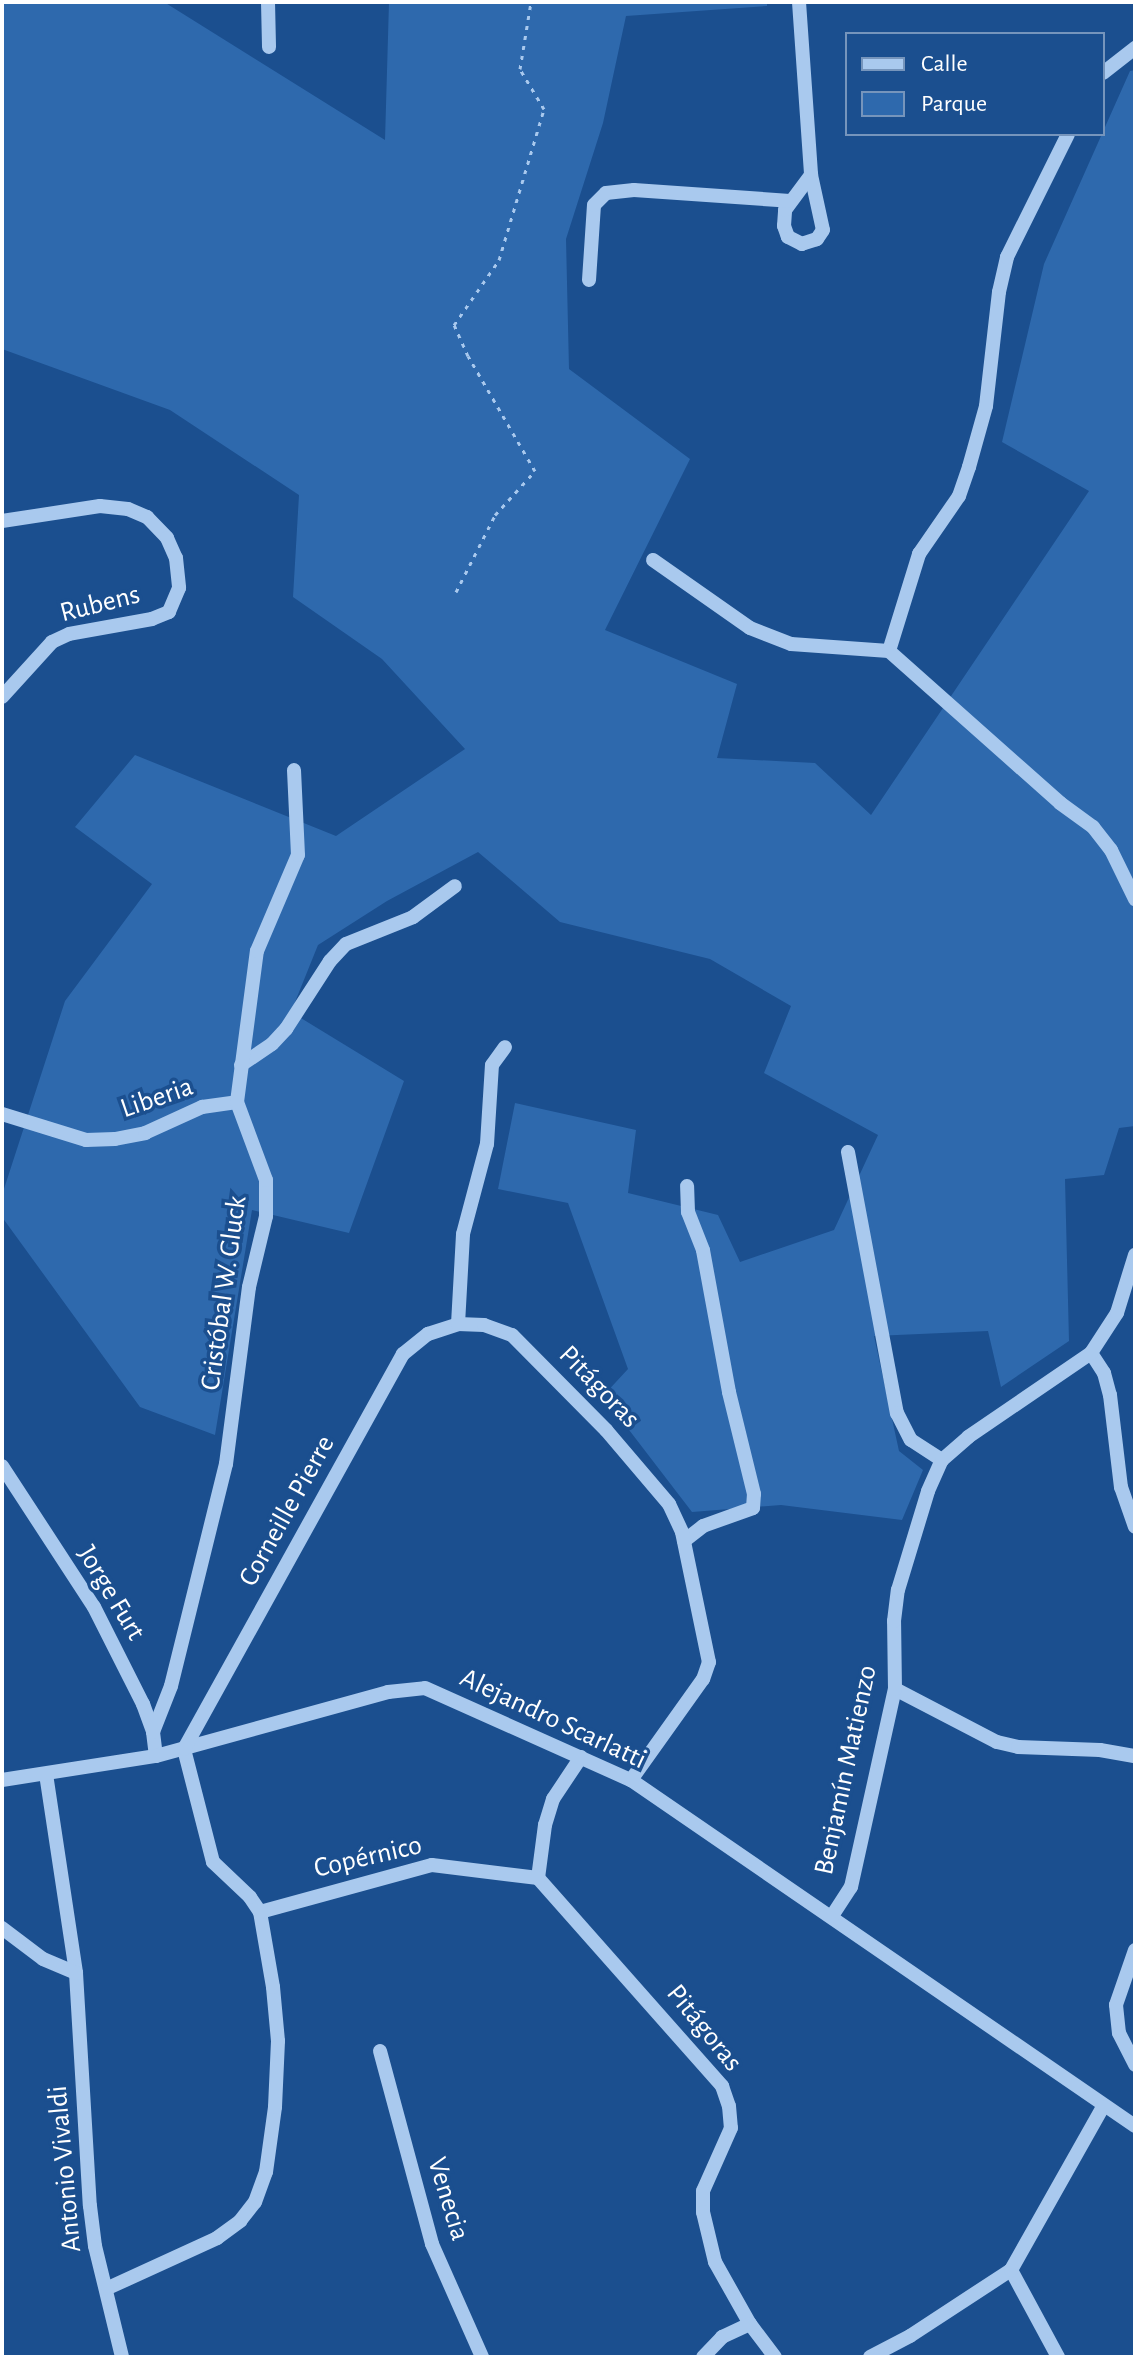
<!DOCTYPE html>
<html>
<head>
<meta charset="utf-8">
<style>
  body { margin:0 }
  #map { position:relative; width:1137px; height:2359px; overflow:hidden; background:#1b4f8f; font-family:"Alegreya Sans",sans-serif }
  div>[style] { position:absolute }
  .green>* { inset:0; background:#2e69ad }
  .path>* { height:3px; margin-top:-1.5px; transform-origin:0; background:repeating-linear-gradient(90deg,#a9c9ee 0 4px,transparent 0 10px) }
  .minor>* { height:14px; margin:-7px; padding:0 7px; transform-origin:7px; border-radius:7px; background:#a9c9ee }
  span { translate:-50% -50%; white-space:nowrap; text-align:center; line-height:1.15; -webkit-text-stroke:7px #1b4f8f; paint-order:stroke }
  .street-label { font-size:28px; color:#fff }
  .frame { position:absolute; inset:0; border:4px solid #fff; pointer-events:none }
  .legend { position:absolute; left:845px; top:32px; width:260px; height:104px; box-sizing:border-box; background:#1b4f8f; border:2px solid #7695bc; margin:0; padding:10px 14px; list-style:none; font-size:24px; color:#fff }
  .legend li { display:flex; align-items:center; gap:16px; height:40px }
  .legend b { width:40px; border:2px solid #7695bc }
</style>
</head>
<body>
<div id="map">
  <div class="green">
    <div style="clip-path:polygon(2px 2px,164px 2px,385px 140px,389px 2px,767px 2px,767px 6px,626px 16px,603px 123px,566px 239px,569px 369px,690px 459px,605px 630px,737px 684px,717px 758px,815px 763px,871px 815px,1089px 491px,1002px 442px,1044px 264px,1130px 71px,1135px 70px,1135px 1126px,1119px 1128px,1104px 1175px,1065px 1179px,1069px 1341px,1001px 1387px,988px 1331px,874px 1336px,899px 1451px,923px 1470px,902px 1520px,781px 1505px,692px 1512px,603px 1396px,628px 1369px,568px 1203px,498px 1189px,515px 1103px,636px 1130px,628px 1193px,718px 1215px,740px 1262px,834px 1230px,878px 1135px,764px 1073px,791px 1006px,710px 959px,560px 922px,478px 852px,387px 901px,318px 945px,291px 1012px,404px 1081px,349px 1233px,252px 1210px,215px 1435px,140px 1407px,2px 1217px,2px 1195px,65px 1001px,152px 884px,75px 827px,135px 755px,336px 836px,465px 749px,382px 659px,293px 597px,299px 495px,170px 410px,2px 349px)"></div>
  </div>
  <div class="path">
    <div style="left:456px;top:592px;width:86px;rotate:-63.1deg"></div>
    <div style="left:495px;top:515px;width:59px;rotate:-47.7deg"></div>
    <div style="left:535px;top:471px;width:133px;rotate:-120.2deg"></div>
    <div style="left:468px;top:356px;width:34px;rotate:-114deg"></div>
    <div style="left:454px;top:325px;width:79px;rotate:-55.3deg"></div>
    <div style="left:499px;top:260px;width:158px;rotate:-73.4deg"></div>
    <div style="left:544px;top:109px;width:47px;rotate:-121deg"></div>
    <div style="left:520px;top:69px;width:68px;rotate:-80.7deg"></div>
  </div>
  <div class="minor">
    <div style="left:268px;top:2px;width:45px;rotate:88.7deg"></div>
    <div style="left:799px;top:2px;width:173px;rotate:86deg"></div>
    <div style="left:811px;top:175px;width:56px;rotate:77.7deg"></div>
    <div style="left:823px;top:230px;width:11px;rotate:124deg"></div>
    <div style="left:817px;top:239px;width:16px;rotate:162deg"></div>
    <div style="left:802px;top:244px;width:16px;rotate:-153deg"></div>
    <div style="left:788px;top:237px;width:12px;rotate:-110deg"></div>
    <div style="left:784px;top:226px;width:16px;rotate:-86deg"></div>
    <div style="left:785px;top:210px;width:44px;rotate:-53.4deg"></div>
    <div style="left:1103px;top:73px;width:41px;rotate:-38deg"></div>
    <div style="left:589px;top:280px;width:75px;rotate:-86.2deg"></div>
    <div style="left:594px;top:205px;width:17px;rotate:-45deg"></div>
    <div style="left:606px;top:193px;width:28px;rotate:-6deg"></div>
    <div style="left:634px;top:190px;width:156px;rotate:4deg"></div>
    <div style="left:2px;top:521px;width:99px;rotate:-8.7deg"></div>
    <div style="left:100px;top:506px;width:28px;rotate:6deg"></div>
    <div style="left:128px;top:509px;width:21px;rotate:23deg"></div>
    <div style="left:147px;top:517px;width:29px;rotate:46deg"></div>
    <div style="left:167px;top:538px;width:22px;rotate:66deg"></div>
    <div style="left:176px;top:558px;width:30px;rotate:84deg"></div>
    <div style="left:179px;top:588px;width:26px;rotate:113deg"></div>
    <div style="left:169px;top:612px;width:18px;rotate:158deg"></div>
    <div style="left:152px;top:619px;width:84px;rotate:169.8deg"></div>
    <div style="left:69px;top:634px;width:19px;rotate:155deg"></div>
    <div style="left:52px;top:642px;width:74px;rotate:132.3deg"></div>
    <div style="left:653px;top:560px;width:118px;rotate:35deg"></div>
    <div style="left:750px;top:628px;width:44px;rotate:21.3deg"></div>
    <div style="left:791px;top:644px;width:98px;rotate:4.1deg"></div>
    <div style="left:889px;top:651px;width:102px;rotate:-72.8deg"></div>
    <div style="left:919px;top:554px;width:70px;rotate:-55.4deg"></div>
    <div style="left:959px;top:496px;width:31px;rotate:-71deg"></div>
    <div style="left:969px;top:467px;width:63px;rotate:-74.4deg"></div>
    <div style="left:986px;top:406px;width:115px;rotate:-83.5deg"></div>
    <div style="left:999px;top:292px;width:36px;rotate:-77deg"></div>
    <div style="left:1007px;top:257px;width:137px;rotate:-63.6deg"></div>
    <div style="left:889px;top:651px;width:229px;rotate:41.6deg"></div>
    <div style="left:1060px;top:803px;width:41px;rotate:36deg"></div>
    <div style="left:1093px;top:827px;width:29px;rotate:52deg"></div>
    <div style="left:1111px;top:850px;width:55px;rotate:63.9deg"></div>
    <div style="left:241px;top:1065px;width:37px;rotate:-34deg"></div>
    <div style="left:272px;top:1044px;width:21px;rotate:-47deg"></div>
    <div style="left:286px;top:1029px;width:81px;rotate:-57.1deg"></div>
    <div style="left:330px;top:961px;width:23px;rotate:-47deg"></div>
    <div style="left:346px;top:944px;width:72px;rotate:-21.9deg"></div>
    <div style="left:413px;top:917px;width:52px;rotate:-36.4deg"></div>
    <div style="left:2px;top:1114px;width:88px;rotate:17.2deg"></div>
    <div style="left:86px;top:1140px;width:29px;rotate:-2deg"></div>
    <div style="left:115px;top:1139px;width:31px;rotate:-11deg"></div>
    <div style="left:145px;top:1133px;width:63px;rotate:-24.5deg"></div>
    <div style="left:202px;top:1107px;width:35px;rotate:-8deg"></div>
    <div style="left:848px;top:1152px;width:266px;rotate:79.4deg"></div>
    <div style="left:897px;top:1413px;width:30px;rotate:63deg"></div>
    <div style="left:911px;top:1440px;width:37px;rotate:33deg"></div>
    <div style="left:458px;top:1324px;width:90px;rotate:-86.8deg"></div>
    <div style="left:463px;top:1234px;width:93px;rotate:-75.1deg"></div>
    <div style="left:487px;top:1144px;width:79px;rotate:-86.4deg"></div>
    <div style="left:492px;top:1065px;width:22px;rotate:-54deg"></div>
    <div style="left:1091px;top:1353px;width:24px;rotate:57deg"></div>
    <div style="left:1104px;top:1373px;width:23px;rotate:75deg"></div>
    <div style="left:1110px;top:1395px;width:93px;rotate:83.2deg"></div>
    <div style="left:1121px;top:1487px;width:42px;rotate:70.7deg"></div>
    <div style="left:2px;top:1466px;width:168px;rotate:56.9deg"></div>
    <div style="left:94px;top:1607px;width:109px;rotate:63.2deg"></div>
    <div style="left:143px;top:1704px;width:30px;rotate:70deg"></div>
    <div style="left:153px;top:1732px;width:24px;rotate:83deg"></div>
    <div style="left:684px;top:1541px;width:24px;rotate:-38deg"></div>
    <div style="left:703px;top:1526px;width:53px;rotate:-19.8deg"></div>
    <div style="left:753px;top:1508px;width:14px;rotate:-86deg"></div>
    <div style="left:754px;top:1494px;width:105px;rotate:-103.8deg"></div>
    <div style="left:729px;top:1392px;width:144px;rotate:-100.4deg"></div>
    <div style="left:703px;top:1250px;width:41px;rotate:-111.5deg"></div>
    <div style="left:688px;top:1212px;width:26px;rotate:-92deg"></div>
    <div style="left:895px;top:1689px;width:115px;rotate:27.5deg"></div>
    <div style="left:997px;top:1742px;width:22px;rotate:13deg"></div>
    <div style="left:1018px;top:1747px;width:82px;rotate:2.1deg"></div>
    <div style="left:1100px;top:1750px;width:36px;rotate:10deg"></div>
    <div style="left:153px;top:1732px;width:49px;rotate:-68.6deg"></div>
    <div style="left:171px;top:1686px;width:229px;rotate:-76.1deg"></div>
    <div style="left:226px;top:1464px;width:178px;rotate:-82.6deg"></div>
    <div style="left:249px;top:1287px;width:73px;rotate:-76.5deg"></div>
    <div style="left:266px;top:1216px;width:36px;rotate:-90deg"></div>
    <div style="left:266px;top:1180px;width:83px;rotate:-110.4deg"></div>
    <div style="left:237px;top:1102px;width:152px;rotate:-82.5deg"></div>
    <div style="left:257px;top:951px;width:104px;rotate:-66.9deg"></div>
    <div style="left:298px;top:855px;width:85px;rotate:-92.7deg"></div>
    <div style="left:581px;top:1757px;width:50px;rotate:123.7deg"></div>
    <div style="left:553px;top:1799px;width:27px;rotate:107deg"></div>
    <div style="left:545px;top:1825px;width:53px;rotate:97.5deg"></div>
    <div style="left:538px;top:1878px;width:278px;rotate:48.5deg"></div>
    <div style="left:722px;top:2086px;width:21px;rotate:71deg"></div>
    <div style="left:729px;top:2106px;width:22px;rotate:85deg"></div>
    <div style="left:731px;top:2128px;width:69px;rotate:114deg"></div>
    <div style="left:703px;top:2191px;width:21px;rotate:90deg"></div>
    <div style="left:703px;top:2212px;width:51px;rotate:76.5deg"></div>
    <div style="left:715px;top:2262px;width:71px;rotate:60.6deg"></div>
    <div style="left:750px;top:2324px;width:41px;rotate:52.9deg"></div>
    <div style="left:46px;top:1774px;width:201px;rotate:81.4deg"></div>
    <div style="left:76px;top:1973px;width:233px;rotate:86.6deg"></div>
    <div style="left:90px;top:2206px;width:40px;rotate:82.9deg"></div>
    <div style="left:95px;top:2246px;width:114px;rotate:76.3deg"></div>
    <div style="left:2px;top:1780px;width:156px;rotate:-8.9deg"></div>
    <div style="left:156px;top:1756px;width:241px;rotate:-15.4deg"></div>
    <div style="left:388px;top:1692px;width:37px;rotate:-6deg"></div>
    <div style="left:425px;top:1688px;width:226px;rotate:24.1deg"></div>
    <div style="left:631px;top:1780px;width:611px;rotate:34.47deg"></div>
    <div style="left:260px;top:1912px;width:178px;rotate:-15.3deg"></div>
    <div style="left:432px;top:1865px;width:107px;rotate:7deg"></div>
    <div style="left:832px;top:1916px;width:35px;rotate:-57deg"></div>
    <div style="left:851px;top:1887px;width:203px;rotate:-77.5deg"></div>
    <div style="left:895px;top:1689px;width:68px;rotate:-90.8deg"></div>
    <div style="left:894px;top:1621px;width:31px;rotate:-83deg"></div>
    <div style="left:898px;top:1590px;width:103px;rotate:-73.1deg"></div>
    <div style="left:928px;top:1491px;width:34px;rotate:-66deg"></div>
    <div style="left:942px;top:1460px;width:35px;rotate:-41deg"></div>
    <div style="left:968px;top:1437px;width:149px;rotate:-34.3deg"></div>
    <div style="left:1091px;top:1353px;width:48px;rotate:-57deg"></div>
    <div style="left:1117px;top:1313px;width:61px;rotate:-72.8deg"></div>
    <div style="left:2px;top:1928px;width:51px;rotate:37.1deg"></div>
    <div style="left:43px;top:1959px;width:36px;rotate:23deg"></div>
    <div style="left:1135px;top:1950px;width:58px;rotate:109.1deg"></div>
    <div style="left:1116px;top:2005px;width:28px;rotate:84deg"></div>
    <div style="left:1119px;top:2033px;width:36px;rotate:63deg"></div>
    <div style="left:380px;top:2051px;width:200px;rotate:74.9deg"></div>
    <div style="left:432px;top:2244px;width:124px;rotate:66.1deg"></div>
    <div style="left:1011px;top:2270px;width:99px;rotate:61.6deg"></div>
    <div style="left:108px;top:2288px;width:120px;rotate:-24.6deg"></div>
    <div style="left:217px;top:2238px;width:29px;rotate:-36deg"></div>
    <div style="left:240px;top:2221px;width:24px;rotate:-52deg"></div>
    <div style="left:255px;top:2202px;width:32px;rotate:-70deg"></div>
    <div style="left:266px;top:2172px;width:66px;rotate:-82.1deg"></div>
    <div style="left:275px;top:2107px;width:66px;rotate:-87.4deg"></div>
    <div style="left:278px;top:2041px;width:54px;rotate:-95.3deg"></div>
    <div style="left:273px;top:1987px;width:76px;rotate:-99.8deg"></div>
    <div style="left:260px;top:1912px;width:18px;rotate:-124deg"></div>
    <div style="left:250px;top:1897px;width:51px;rotate:-136.6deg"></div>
    <div style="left:213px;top:1862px;width:117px;rotate:-104.4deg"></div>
    <div style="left:184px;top:1749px;width:452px;rotate:-61deg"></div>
    <div style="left:403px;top:1354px;width:32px;rotate:-39deg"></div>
    <div style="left:428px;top:1334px;width:32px;rotate:-18deg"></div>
    <div style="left:458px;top:1324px;width:26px;rotate:2deg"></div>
    <div style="left:484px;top:1325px;width:30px;rotate:20deg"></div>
    <div style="left:512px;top:1335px;width:134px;rotate:45.3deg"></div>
    <div style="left:606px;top:1430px;width:97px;rotate:49.6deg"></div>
    <div style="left:669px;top:1504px;width:31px;rotate:65deg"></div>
    <div style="left:682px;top:1532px;width:133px;rotate:78.3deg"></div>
    <div style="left:709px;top:1662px;width:18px;rotate:109deg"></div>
    <div style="left:703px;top:1679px;width:124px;rotate:125.5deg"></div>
    <div style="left:703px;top:2357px;width:28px;rotate:-46deg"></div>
    <div style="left:722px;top:2337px;width:31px;rotate:-25deg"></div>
    <div style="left:870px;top:2357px;width:45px;rotate:-27.7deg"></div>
    <div style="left:910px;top:2336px;width:121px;rotate:-33.2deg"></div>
    <div style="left:1011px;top:2270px;width:187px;rotate:-60.6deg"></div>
  </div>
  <div class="street-label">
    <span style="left:100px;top:604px;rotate:-14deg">Rubens</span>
    <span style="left:157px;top:1098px;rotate:-19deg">Liberia</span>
    <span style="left:224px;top:1293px;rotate:-82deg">Cristóbal W. Gluck</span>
    <span style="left:599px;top:1387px;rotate:46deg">Pitágoras</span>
    <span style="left:287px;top:1511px;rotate:-61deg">Corneille Pierre</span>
    <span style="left:111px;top:1593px;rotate:59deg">Jorge Furt</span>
    <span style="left:553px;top:1719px;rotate:25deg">Alejandro Scarlatti</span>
    <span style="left:846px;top:1770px;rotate:-78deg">Benjamín Matienzo</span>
    <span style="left:368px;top:1857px;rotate:-13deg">Copérnico</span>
    <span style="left:704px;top:2028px;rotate:51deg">Pitágoras</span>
    <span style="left:65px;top:2169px;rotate:-95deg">Antonio Vivaldi</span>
    <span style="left:448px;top:2199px;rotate:73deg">Venecia</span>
  </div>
  <div class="frame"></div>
  <ul class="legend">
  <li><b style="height:10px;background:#a9c9ee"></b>Calle</li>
  <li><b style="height:22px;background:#2e69ad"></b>Parque</li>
  </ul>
</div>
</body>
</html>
